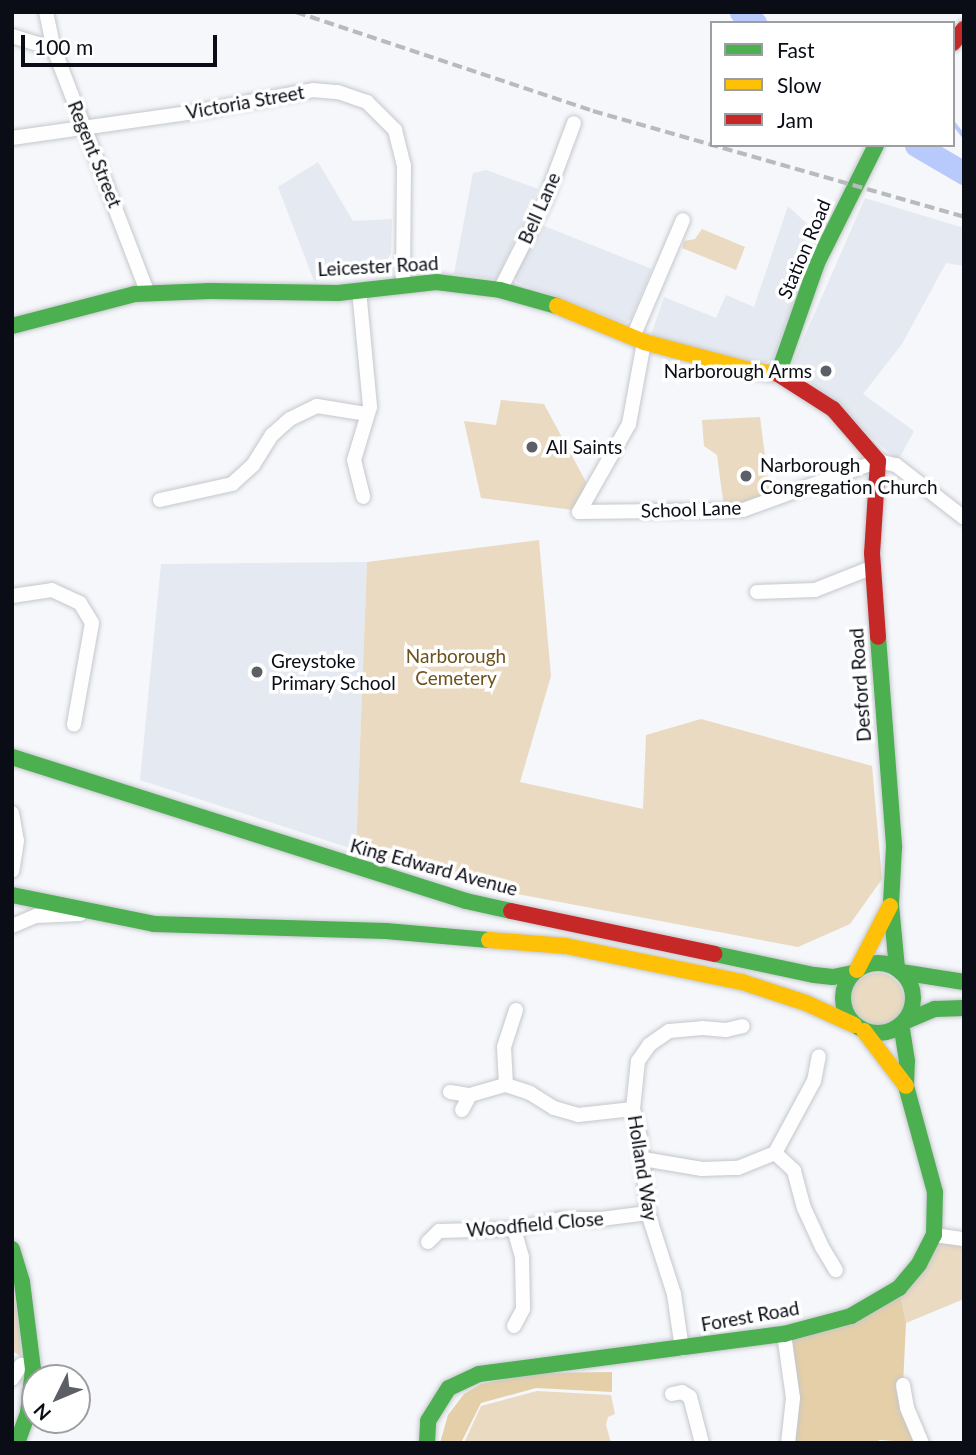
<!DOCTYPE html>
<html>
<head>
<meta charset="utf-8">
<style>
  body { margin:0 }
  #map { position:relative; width:976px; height:1455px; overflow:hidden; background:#f5f7fa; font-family:Lato,sans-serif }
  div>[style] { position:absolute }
  .built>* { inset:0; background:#e5e9f1 }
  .green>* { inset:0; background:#e9dac1 }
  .round { border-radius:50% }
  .forest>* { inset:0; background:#e4cfa8 }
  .stream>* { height:3.5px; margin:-1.75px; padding:0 1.75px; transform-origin:1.75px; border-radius:1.75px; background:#b7cafb }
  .river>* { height:23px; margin:-11.5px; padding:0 11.5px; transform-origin:11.5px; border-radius:11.5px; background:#b7cafb }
  .roads { filter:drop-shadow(0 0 2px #c4c7cc) drop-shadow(0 0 2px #c4c7cc) }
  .street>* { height:14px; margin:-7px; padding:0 7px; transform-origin:7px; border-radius:7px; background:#fefefe }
  .fast>* { height:16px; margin:-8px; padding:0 8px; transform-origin:8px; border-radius:8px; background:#4caf50 }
  .fast>.ring { margin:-8px; padding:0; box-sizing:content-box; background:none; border:16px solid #4caf50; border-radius:50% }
  .slow>* { height:16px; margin:-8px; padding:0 8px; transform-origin:8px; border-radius:8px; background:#ffc107 }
  .jam>* { height:16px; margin:-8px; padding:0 8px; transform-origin:8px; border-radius:8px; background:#c62828 }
  .rail>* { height:3.5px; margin-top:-1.75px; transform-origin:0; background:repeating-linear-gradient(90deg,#b9babb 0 10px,transparent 0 15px) }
  .dots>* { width:19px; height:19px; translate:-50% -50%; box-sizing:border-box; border:4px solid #fff; border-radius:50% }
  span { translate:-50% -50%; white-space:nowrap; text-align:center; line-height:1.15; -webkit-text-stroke:7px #fff; paint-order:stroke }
  .street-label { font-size:19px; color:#0a0d15 }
  .poi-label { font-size:19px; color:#0a0d15 }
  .right { translate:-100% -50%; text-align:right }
  .left { translate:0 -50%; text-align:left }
  .park-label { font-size:19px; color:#6e521b }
  .frame { position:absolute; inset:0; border:14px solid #0a0d15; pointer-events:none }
  .legend { position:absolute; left:710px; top:21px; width:245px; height:126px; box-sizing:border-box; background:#fff; border:2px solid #9d9ea1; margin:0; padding:9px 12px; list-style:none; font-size:21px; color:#0a0d15 }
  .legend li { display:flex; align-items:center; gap:14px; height:35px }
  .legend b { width:35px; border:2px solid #9d9ea1 }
  .north { position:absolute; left:21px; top:1364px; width:70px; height:70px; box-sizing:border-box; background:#fff; border:2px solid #9d9ea1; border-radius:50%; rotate:227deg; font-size:19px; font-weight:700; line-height:28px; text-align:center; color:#0a0d15 }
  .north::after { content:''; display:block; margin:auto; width:24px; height:32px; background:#5c5f65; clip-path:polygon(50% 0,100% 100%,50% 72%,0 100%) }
  .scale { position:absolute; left:21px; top:35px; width:196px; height:32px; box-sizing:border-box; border:4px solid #0a0d15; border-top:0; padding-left:9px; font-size:21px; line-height:24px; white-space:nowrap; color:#0a0d15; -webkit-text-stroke:5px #fff; paint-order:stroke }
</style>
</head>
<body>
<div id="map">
  <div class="built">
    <div style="clip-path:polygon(318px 162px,353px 221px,392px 219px,391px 253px,386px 262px,371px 275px,314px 281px,278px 187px)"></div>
    <div style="clip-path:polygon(486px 170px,538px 189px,497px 279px,454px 274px,473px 173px)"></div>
    <div style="clip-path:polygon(865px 198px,964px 228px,964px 266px,946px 263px,902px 344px,863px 394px,914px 431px,898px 461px,792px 365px)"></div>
    <div style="clip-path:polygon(788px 206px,819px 235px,773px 360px,759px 364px,650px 338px,664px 297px,716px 318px,726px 295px,754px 307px)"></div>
    <div style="clip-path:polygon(539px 224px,652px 269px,631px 319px,625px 323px,517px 282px,514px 276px)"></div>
    <div style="clip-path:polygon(367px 562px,356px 850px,140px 780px,161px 564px)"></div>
  </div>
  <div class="green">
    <div style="clip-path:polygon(702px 229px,745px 247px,736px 270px,682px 248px,684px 241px,695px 239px)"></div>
    <div style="clip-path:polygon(501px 400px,544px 404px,586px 482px,580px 503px,573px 510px,481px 498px,464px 421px,496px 425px)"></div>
    <div style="clip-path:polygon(760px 417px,770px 495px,724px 508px,717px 455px,704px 446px,702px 420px)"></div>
    <div style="clip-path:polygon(539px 540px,551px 676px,520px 782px,643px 809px,646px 735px,701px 719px,872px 766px,882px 879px,850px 924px,798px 947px,485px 888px,356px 850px,367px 562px)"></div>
    <div class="round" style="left:850px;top:973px;width:54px;height:54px"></div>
    <div style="clip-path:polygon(934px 1235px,964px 1239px,964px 1299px,906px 1323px,899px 1288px)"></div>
    <div style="clip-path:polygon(12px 1280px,20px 1333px,21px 1356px,12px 1351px)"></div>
    <div style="clip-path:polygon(537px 1391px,611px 1395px,615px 1414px,608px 1417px,606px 1425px,611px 1443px,464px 1443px,481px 1406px)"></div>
  </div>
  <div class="forest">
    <div style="clip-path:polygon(899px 1288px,906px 1323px,903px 1385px,922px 1443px,880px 1440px,873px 1443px,788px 1443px,784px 1334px)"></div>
    <div style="clip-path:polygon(612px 1372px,612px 1392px,536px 1388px,481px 1403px,461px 1443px,440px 1443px,448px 1415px,464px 1394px,481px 1384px,535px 1373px)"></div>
  </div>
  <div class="stream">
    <div style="left:953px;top:122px;width:18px;rotate:52deg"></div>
  </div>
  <div class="river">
    <div style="left:741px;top:12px;width:18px;rotate:38deg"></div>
    <div style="left:916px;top:145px;width:56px;rotate:30.3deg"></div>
  </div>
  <div class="roads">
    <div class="street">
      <div style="left:46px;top:12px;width:38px;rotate:78deg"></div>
      <div style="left:54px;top:49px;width:262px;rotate:69deg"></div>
      <div style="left:12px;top:36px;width:44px;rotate:17.2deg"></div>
      <div style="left:12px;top:138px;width:191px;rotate:-8.1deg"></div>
      <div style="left:201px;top:111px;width:114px;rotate:-10.6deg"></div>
      <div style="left:313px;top:90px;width:25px;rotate:5deg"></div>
      <div style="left:338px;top:92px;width:31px;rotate:19deg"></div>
      <div style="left:367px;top:102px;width:40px;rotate:45deg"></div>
      <div style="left:395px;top:130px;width:36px;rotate:76deg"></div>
      <div style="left:404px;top:165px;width:119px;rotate:90.5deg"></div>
      <div style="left:359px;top:290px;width:118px;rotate:84.6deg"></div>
      <div style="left:370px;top:407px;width:55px;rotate:106.8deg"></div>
      <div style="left:354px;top:460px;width:38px;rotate:76deg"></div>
      <div style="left:500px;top:290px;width:100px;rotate:-63.2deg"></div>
      <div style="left:545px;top:201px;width:83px;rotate:-69.6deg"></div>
      <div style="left:633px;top:337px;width:127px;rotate:-66.9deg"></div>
      <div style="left:160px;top:500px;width:74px;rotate:-12.5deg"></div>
      <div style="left:232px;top:484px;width:28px;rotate:-42deg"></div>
      <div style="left:253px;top:465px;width:36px;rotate:-58deg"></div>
      <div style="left:272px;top:435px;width:24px;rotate:-42deg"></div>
      <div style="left:290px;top:419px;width:30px;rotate:-26deg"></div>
      <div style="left:317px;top:406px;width:51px;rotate:9.1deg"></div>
      <div style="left:579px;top:512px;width:164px;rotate:-0.7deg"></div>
      <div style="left:743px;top:510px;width:144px;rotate:-19.9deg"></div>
      <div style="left:878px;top:461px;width:18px;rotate:13deg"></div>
      <div style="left:896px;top:465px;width:86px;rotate:37.9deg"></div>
      <div style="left:579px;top:512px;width:101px;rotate:-60.4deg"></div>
      <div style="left:629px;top:424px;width:83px;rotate:-79.6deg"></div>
      <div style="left:757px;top:592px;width:58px;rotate:-2deg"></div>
      <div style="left:815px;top:590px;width:62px;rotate:-21.6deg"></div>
      <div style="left:12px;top:596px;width:40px;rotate:-8.5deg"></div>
      <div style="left:52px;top:590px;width:31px;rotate:25deg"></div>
      <div style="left:80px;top:603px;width:23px;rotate:59deg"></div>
      <div style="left:92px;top:623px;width:103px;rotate:100.1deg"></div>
      <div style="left:12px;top:813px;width:28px;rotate:80deg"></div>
      <div style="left:17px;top:841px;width:30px;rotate:99deg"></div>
      <div style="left:12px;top:926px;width:26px;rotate:-23deg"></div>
      <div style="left:36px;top:916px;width:44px;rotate:-2.6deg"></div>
      <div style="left:506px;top:1085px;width:38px;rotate:-93deg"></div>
      <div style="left:504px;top:1047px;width:39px;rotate:-72deg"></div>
      <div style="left:450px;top:1092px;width:20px;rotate:9deg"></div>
      <div style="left:470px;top:1095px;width:37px;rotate:-16deg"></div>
      <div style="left:506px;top:1085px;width:25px;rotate:18deg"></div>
      <div style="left:530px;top:1093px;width:28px;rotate:32deg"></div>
      <div style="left:554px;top:1108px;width:25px;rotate:16deg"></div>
      <div style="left:578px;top:1115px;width:55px;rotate:-6.2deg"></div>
      <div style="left:462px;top:1110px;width:17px;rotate:-62deg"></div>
      <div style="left:775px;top:1153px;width:26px;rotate:43deg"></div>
      <div style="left:794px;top:1171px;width:38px;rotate:75deg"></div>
      <div style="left:804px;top:1208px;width:43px;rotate:65.2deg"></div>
      <div style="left:822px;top:1247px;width:27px;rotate:59deg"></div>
      <div style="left:643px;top:1159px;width:60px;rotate:9.6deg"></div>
      <div style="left:702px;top:1169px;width:36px;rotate:-2deg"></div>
      <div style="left:738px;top:1168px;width:40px;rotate:-22deg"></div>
      <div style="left:775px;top:1153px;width:82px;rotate:-61.6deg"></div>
      <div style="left:814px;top:1081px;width:25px;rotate:-79deg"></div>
      <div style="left:934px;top:1235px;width:30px;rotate:8deg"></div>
      <div style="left:428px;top:1242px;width:16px;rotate:-45deg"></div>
      <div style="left:439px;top:1231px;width:75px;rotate:-1.5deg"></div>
      <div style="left:514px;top:1229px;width:48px;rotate:-12deg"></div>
      <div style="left:561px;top:1219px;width:40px"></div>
      <div style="left:601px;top:1219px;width:47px;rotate:-7.3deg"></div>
      <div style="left:514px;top:1326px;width:19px;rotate:-62deg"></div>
      <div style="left:523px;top:1309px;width:52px;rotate:-91.1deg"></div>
      <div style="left:522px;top:1257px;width:29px;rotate:-106deg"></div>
      <div style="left:784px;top:1334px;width:65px;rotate:82deg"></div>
      <div style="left:793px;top:1398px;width:45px;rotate:96.3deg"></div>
      <div style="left:682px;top:1349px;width:56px;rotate:-98.3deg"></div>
      <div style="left:674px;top:1294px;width:85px;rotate:-107.8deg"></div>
      <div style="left:648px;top:1213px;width:76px;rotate:-96deg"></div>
      <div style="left:640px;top:1137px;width:29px;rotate:-104deg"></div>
      <div style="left:633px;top:1109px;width:48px;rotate:-84.1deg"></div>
      <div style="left:638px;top:1061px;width:19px;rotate:-55deg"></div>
      <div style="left:649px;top:1045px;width:24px;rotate:-35deg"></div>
      <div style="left:669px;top:1031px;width:33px;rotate:-5deg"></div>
      <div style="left:702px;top:1028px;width:24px;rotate:5deg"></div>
      <div style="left:726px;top:1030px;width:17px;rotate:-13deg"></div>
      <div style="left:12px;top:1379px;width:17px;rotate:-57deg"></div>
      <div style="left:903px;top:1385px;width:23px;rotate:80deg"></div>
      <div style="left:907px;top:1408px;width:38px;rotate:67deg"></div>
      <div style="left:672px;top:1394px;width:10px;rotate:-11deg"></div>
      <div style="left:682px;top:1392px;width:9px;rotate:32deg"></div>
      <div style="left:690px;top:1397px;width:48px;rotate:75.4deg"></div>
    </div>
    <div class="fast">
      <div style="left:12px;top:326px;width:127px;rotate:-14.6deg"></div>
      <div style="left:135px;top:294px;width:75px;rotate:-2.3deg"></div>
      <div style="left:210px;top:291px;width:128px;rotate:0.9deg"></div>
      <div style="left:338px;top:293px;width:99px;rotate:-6.4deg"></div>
      <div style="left:436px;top:282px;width:64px;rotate:7.1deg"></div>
      <div style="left:500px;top:290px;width:59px;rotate:15.7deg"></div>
      <div style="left:778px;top:374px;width:118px;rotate:-70.6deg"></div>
      <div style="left:817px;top:263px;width:132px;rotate:-63.4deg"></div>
      <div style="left:878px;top:637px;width:211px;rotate:85.6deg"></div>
      <div style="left:894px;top:847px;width:58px;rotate:93deg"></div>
      <div style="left:891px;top:905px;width:64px;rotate:84.6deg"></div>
      <div style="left:12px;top:757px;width:476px;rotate:17.6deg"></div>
      <div style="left:466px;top:901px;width:46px;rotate:12.5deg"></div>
      <div style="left:12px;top:895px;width:145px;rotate:11.5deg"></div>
      <div style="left:154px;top:924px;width:232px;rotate:1.7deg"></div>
      <div style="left:386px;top:931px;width:103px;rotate:5deg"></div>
      <div style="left:715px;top:954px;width:101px;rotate:12deg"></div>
      <div style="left:814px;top:975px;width:19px;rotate:6deg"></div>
      <div style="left:833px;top:977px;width:20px;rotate:-11deg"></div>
      <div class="ring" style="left:843px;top:963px;width:54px;height:54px"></div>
      <div style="left:901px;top:972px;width:64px;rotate:9deg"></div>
      <div style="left:904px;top:1022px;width:34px;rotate:-23deg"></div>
      <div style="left:935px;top:1009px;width:29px;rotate:-2deg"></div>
      <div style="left:12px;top:1249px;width:34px;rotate:73deg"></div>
      <div style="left:22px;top:1282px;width:88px;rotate:82.8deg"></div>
      <div style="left:33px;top:1369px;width:44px;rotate:96.5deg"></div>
      <div style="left:28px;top:1413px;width:32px;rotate:110deg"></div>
      <div style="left:427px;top:1443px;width:22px;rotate:-87deg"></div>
      <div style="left:428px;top:1421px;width:39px;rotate:-58deg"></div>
      <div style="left:449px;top:1388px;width:33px;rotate:-25deg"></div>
      <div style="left:479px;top:1374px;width:308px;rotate:-7.5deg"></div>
      <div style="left:784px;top:1334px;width:69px;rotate:-15deg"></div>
      <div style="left:851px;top:1316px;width:56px;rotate:-30.3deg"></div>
      <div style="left:899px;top:1288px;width:31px;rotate:-50deg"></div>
      <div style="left:919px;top:1264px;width:33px;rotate:-63deg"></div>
      <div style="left:934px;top:1235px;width:43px;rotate:-88.7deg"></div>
      <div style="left:935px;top:1192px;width:110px;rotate:-105.3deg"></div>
      <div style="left:906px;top:1086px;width:25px;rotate:-88deg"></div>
      <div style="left:907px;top:1061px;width:36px;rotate:-99deg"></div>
    </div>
    <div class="slow">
      <div style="left:557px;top:306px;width:94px;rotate:22.5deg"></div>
      <div style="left:644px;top:342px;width:113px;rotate:14.9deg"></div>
      <div style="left:753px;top:371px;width:25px;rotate:7deg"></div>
      <div style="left:489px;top:940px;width:77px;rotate:4.5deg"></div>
      <div style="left:566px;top:946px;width:180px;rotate:11.6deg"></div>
      <div style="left:742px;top:982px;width:67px;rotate:18.2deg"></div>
      <div style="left:806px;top:1003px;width:53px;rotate:24.6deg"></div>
      <div style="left:857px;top:970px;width:72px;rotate:-62.7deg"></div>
      <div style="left:864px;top:1031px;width:69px;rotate:52.6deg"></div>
    </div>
    <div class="jam">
      <div style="left:953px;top:43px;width:18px;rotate:-52deg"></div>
      <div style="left:778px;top:374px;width:65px;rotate:32.5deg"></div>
      <div style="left:833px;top:409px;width:69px;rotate:49.1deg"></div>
      <div style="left:878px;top:461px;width:92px;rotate:93.7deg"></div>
      <div style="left:872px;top:553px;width:84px;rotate:85.9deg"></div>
      <div style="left:511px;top:911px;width:208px;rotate:11.9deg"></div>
    </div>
  </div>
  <div class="rail">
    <div style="left:296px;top:12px;width:313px;rotate:18.4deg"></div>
    <div style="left:593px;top:111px;width:386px;rotate:15.9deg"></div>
  </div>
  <div class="dots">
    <div style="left:826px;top:371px;background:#5c5f65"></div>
    <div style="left:532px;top:447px;background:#5c5f65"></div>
    <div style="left:746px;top:476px;background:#5c5f65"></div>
    <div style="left:257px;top:672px;background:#5c5f65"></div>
  </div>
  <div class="street-label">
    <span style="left:245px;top:102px;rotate:-10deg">Victoria Street</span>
    <span style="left:95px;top:154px;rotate:68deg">Regent Street</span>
    <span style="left:539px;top:208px;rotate:-66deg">Bell Lane</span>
    <span style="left:804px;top:249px;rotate:-67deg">Station Road</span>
    <span style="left:378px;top:266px;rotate:-3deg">Leicester Road</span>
    <span style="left:691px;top:509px;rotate:-2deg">School Lane</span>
    <span style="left:860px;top:685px;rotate:-94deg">Desford Road</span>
    <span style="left:434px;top:867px;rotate:15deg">King Edward Avenue</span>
    <span style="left:643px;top:1168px;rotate:81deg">Holland Way</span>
    <span style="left:535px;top:1224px;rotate:-5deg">Woodfield Close</span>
    <span style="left:750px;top:1316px;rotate:-10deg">Forest Road</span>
  </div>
  <div class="poi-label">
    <span class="right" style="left:812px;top:371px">Narborough Arms</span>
    <span class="left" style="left:546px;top:447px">All Saints</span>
    <span class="left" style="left:760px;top:476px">Narborough<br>Congregation Church</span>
    <span class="left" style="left:271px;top:672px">Greystoke<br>Primary School</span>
  </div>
  <div class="park-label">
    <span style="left:456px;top:667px">Narborough<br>Cemetery</span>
  </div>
  <div class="frame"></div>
  <ul class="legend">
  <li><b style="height:9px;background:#4caf50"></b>Fast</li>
  <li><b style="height:9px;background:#ffc107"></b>Slow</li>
  <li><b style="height:9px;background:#c62828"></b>Jam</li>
  </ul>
  <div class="north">N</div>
  <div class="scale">100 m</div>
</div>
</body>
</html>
